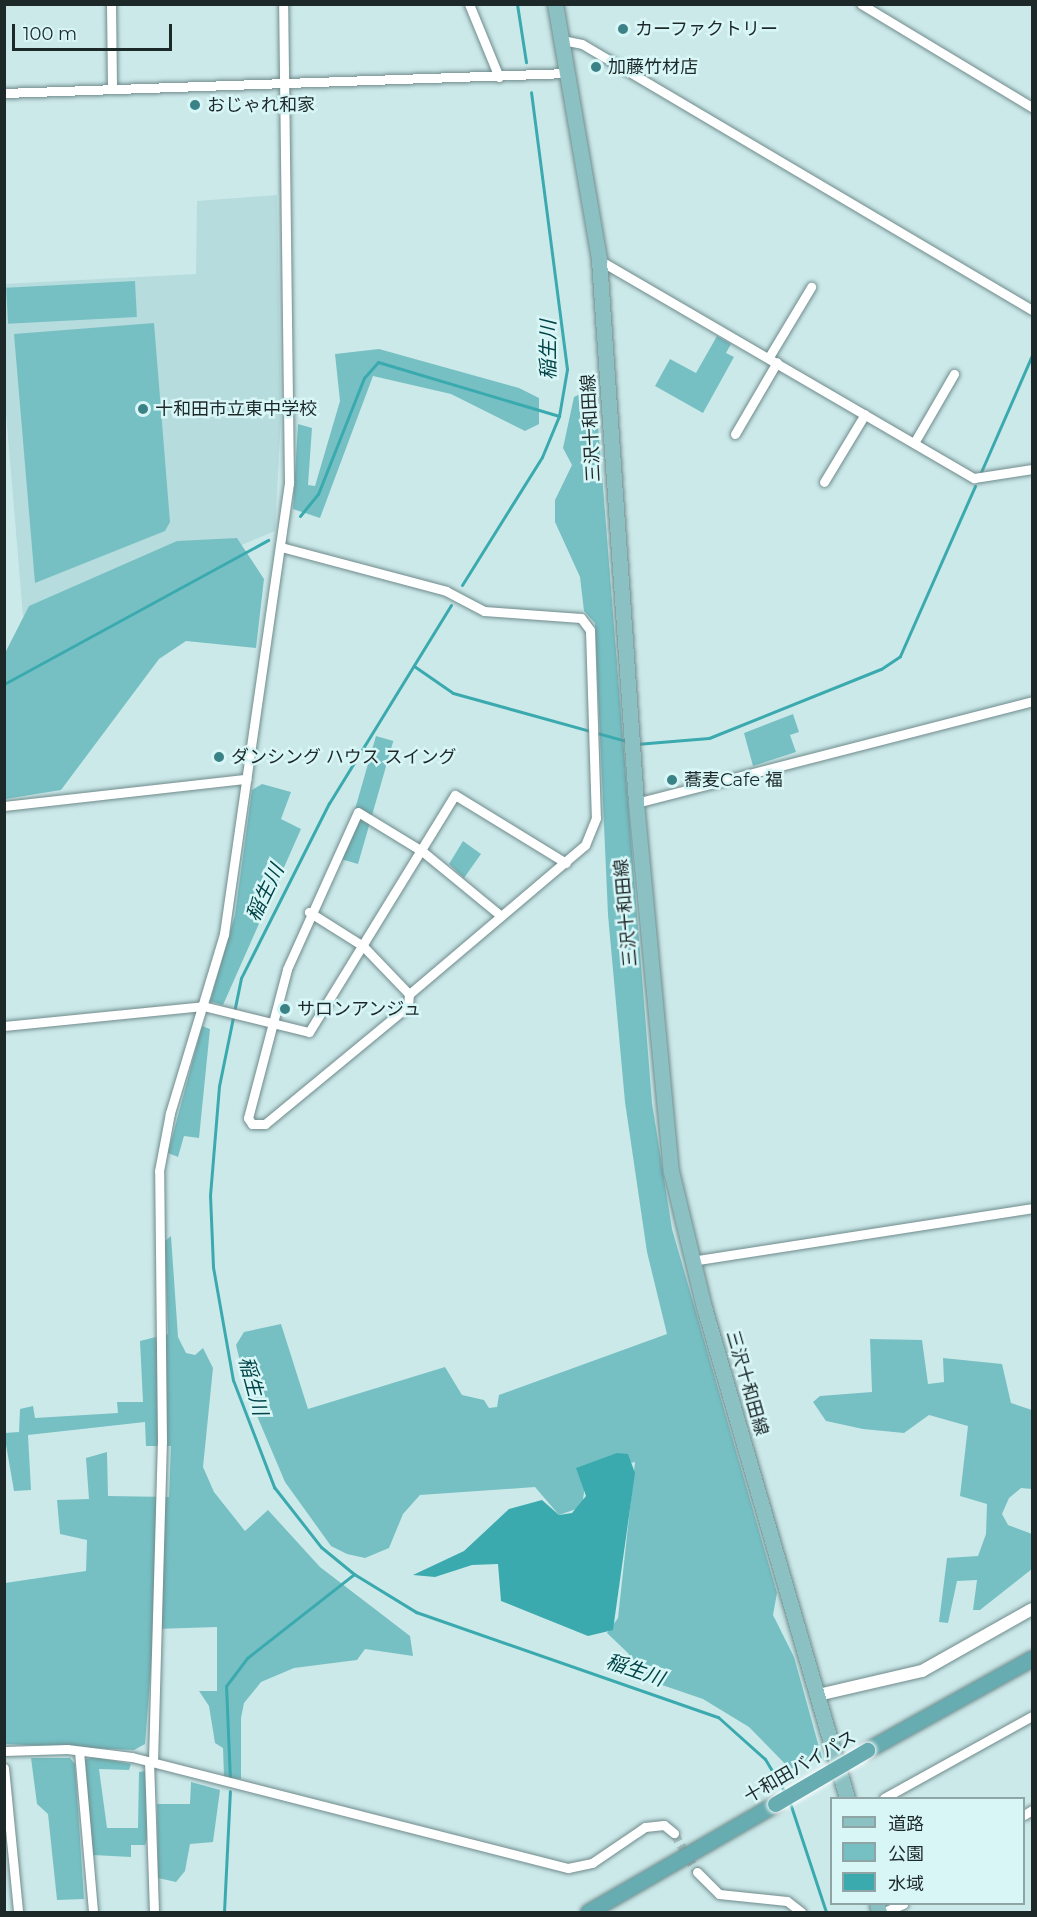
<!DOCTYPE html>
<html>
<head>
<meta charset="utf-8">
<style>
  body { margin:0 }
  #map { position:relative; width:1037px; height:1917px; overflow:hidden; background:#cce9ea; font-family:Montserrat,"Noto Sans JP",sans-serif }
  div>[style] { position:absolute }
  .built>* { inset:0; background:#b7dcde }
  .green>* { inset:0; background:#76c0c4; transform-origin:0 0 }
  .water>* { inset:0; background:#3baaaf }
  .stream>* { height:3px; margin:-1.5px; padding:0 1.5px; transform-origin:1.5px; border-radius:1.5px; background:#3baaaf }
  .minor-tunnel>* { height:9px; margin-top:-4.5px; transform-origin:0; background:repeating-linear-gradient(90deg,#a9c2c3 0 9px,transparent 0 13.5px) }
  .roads { filter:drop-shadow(0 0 2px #708b8c) drop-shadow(0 0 2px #708b8c) }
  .minor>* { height:9px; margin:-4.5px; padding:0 4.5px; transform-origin:4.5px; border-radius:4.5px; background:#fff }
  .tertiary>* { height:12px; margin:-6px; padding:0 6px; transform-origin:6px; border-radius:6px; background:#fff }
  .primary>* { height:15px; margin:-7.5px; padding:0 7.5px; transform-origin:7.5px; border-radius:7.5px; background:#8cc1c4 }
  .trunk>* { height:15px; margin:-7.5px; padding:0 7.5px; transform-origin:7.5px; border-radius:7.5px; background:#66acb0 }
  .bridges { filter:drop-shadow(0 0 2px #fff) drop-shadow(0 0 2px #fff) }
  .trunk-bridge>* { height:15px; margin:-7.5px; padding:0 7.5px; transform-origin:7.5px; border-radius:7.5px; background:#66acb0 }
  .dots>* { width:16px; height:16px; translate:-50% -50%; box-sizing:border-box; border:3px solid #d9f6f7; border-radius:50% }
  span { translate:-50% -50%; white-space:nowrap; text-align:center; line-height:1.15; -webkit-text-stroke:5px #d9f6f7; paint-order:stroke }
  .poi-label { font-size:18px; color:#1d2829 }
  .left { translate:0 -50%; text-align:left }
  .street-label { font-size:18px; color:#1d2829 }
  .water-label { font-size:20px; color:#004447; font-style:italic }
  .frame { position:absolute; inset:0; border:6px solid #1d2829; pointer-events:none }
  .legend { position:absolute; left:830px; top:1797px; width:195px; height:108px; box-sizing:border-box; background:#d9f6f7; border:2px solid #8ea4a5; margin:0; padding:8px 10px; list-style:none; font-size:18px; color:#1d2829 }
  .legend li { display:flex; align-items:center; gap:12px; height:30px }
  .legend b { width:30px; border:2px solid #8ea4a5 }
  .scale { position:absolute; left:12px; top:24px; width:160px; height:27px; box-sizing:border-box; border:3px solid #1d2829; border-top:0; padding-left:8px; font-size:18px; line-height:21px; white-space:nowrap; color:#1d2829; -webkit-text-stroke:4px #d9f6f7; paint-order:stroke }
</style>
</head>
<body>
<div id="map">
  <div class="built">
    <div style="clip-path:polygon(277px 195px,281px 416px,275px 531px,37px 630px,23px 616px,5px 401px,4px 284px,196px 274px,197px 201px)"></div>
  </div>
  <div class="green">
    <div style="left:135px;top:281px;width:36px;height:129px;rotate:87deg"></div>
    <div style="clip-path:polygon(154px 323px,170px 522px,165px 531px,35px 583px,14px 334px)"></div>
    <div style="clip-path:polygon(717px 336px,731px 344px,726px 353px,734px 357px,703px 413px,655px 386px,670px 359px,696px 373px)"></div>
    <div style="clip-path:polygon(379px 349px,519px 388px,539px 398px,539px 424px,525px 431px,451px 394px,373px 376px,320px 518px,293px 509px,298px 424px,312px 428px,308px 485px,315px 486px,340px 401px,335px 354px)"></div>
    <div style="clip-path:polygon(595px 387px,652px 1103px,672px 1229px,777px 1593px,773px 1615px,794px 1657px,822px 1758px,790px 1769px,749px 1727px,703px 1699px,627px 1673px,629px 1654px,607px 1633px,618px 1618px,635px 1462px,579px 1474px,585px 1485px,582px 1507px,559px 1515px,535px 1487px,420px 1495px,403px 1514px,389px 1548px,365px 1558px,347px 1554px,331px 1546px,285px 1482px,249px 1397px,236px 1345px,244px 1332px,281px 1324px,308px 1409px,445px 1367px,462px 1395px,484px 1400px,489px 1408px,497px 1407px,499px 1395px,667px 1334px,647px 1252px,625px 1102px,608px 915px,595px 623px,584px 611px,580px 577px,555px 522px,555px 500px,572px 465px,563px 448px,574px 397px)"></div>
    <div style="clip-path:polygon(237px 538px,264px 579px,256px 648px,186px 641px,159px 659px,61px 790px,5px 799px,5px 653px,29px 606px,177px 541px)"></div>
    <div style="clip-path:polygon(793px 714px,799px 732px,790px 735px,796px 752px,753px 766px,744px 733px)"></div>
    <div style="left:376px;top:736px;width:18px;height:128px;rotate:16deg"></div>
    <div style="clip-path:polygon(262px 784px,291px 792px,281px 819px,301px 829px,223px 1005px,210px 1001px,235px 915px,252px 790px)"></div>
    <div style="clip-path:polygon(463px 841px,481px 854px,464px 878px,449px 864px)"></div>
    <div style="clip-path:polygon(202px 1026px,210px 1029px,199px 1138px,184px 1136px,178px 1157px,168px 1153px)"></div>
    <div style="clip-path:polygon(171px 1236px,178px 1337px,186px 1353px,195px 1355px,203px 1348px,213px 1368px,203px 1467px,214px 1492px,245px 1531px,268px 1510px,320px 1567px,410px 1636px,413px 1656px,365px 1649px,357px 1660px,294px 1668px,261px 1682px,244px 1703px,241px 1718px,241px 1779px,224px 1777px,223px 1748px,215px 1743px,209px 1706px,199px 1691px,217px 1691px,217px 1627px,154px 1629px,145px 1744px,134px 1750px,5px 1744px,5px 1583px,86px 1571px,87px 1540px,60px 1534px,57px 1500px,89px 1499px,86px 1458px,107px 1452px,108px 1496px,169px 1497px,171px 1446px,146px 1446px,145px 1422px,28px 1435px,31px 1490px,14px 1491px,4px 1433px,19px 1432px,20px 1409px,33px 1406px,35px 1418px,118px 1413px,117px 1402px,143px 1402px,140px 1341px,168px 1334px,165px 1241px)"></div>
    <div style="clip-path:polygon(870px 1339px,922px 1340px,928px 1384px,944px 1382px,943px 1358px,1002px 1364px,1011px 1403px,1032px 1410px,1032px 1489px,1021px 1488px,1009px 1498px,1002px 1514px,1008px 1525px,1032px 1534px,1032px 1569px,980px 1610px,973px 1610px,977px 1580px,957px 1581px,948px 1623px,939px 1622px,947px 1558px,978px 1556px,986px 1534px,987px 1504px,960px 1496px,968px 1426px,929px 1415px,904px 1433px,863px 1429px,826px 1421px,813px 1402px,820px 1396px,872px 1392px)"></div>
    <div style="clip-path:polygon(93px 1757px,131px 1764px,129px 1770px,99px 1769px,107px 1828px,138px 1828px,139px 1772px,146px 1771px,147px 1838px,145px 1845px,131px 1845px,131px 1857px,93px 1855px,85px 1760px)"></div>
    <div style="clip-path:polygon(31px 1758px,70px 1758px,75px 1764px,84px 1899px,57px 1900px,48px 1814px,37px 1804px)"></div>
    <div style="clip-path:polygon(191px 1782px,220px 1790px,213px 1842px,190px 1844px,185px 1871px,176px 1882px,158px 1878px,157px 1804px,190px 1804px)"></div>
  </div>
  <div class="water">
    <div style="clip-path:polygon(617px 1453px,628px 1454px,635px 1473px,613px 1630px,588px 1636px,501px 1601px,498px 1564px,472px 1565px,435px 1577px,413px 1575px,464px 1551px,509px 1509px,542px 1500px,559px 1515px,572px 1513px,586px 1496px,576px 1468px)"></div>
  </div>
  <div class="stream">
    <div style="left:517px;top:4px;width:59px;rotate:81.2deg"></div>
    <div style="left:981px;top:472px;width:128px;rotate:-66.4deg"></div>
    <div style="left:300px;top:516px;width:28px;rotate:-51deg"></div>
    <div style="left:318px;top:494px;width:125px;rotate:-68.4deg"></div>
    <div style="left:364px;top:378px;width:21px;rotate:-49deg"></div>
    <div style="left:378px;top:362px;width:189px;rotate:16.6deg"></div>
    <div style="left:462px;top:585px;width:151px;rotate:-58deg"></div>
    <div style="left:542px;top:457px;width:44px;rotate:-67.5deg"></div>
    <div style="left:559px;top:416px;width:48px;rotate:-80.3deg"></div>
    <div style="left:567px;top:369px;width:279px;rotate:-97.4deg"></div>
    <div style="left:451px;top:605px;width:233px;rotate:121.6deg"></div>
    <div style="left:329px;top:803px;width:196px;rotate:116.7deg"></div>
    <div style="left:241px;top:978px;width:110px;rotate:101.5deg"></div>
    <div style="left:219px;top:1086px;width:109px;rotate:94.7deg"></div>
    <div style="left:210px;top:1195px;width:72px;rotate:87.6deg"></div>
    <div style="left:213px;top:1267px;width:115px;rotate:80deg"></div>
    <div style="left:233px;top:1380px;width:115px;rotate:69deg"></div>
    <div style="left:274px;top:1487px;width:76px;rotate:51.9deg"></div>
    <div style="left:321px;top:1547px;width:43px;rotate:39.3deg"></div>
    <div style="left:354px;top:1574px;width:73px;rotate:31.5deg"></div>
    <div style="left:416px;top:1612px;width:320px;rotate:19.2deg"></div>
    <div style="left:718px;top:1717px;width:63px;rotate:41.8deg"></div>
    <div style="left:765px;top:1759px;width:39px;rotate:59deg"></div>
    <div style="left:414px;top:666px;width:47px;rotate:34.7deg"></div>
    <div style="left:453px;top:693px;width:180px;rotate:15.5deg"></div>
    <div style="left:4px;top:684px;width:301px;rotate:-28.6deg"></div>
    <div style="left:636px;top:744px;width:73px;rotate:-4.7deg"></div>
    <div style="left:709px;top:738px;width:185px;rotate:-21.9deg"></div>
    <div style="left:881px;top:669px;width:23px;rotate:-34deg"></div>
    <div style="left:900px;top:656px;width:186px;rotate:-66.2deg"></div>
    <div style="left:230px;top:1780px;width:94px;rotate:-92.4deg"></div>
    <div style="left:226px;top:1686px;width:35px;rotate:-53deg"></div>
    <div style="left:247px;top:1658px;width:136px;rotate:-38.1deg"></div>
    <div style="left:789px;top:1800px;width:118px;rotate:71.7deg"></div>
    <div style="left:224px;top:1912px;width:121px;rotate:-87.2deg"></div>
  </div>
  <div class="minor-tunnel">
    <div style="left:674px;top:1833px;width:45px;rotate:59.5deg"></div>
  </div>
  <div class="roads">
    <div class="minor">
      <div style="left:111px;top:4px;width:82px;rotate:89.3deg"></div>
      <div style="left:469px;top:4px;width:79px;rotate:67.7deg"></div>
      <div style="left:861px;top:4px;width:200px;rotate:31.1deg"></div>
      <div style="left:562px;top:40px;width:20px;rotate:11deg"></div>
      <div style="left:582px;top:44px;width:523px;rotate:30.59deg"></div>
      <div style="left:4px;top:93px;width:564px;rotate:-2.03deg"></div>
      <div style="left:599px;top:260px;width:434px;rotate:30.2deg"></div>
      <div style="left:974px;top:478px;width:59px;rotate:-8.8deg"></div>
      <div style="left:769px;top:357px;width:82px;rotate:-59deg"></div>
      <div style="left:735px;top:434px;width:83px;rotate:-59.7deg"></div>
      <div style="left:914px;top:443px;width:80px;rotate:-59.9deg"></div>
      <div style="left:824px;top:482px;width:79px;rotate:-58.9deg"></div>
      <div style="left:281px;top:547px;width:171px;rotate:14.9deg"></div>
      <div style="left:446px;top:591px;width:43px;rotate:27.8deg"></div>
      <div style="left:484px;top:611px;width:97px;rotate:4.1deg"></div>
      <div style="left:581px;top:618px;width:15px;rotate:53deg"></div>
      <div style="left:590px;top:630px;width:188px;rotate:88.2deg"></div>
      <div style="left:596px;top:818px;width:29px;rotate:112deg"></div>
      <div style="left:585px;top:845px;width:231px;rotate:139.7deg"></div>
      <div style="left:409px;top:994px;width:66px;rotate:-133.8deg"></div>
      <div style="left:363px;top:946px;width:64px;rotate:-147.8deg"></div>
      <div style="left:636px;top:803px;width:409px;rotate:-14.4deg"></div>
      <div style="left:4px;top:806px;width:244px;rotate:-6.4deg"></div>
      <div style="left:409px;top:994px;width:12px;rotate:95deg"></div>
      <div style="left:408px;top:1006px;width:185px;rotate:140.5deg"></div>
      <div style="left:265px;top:1124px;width:13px;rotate:180deg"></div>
      <div style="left:252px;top:1124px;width:7px;rotate:-124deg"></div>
      <div style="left:248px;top:1118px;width:154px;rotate:-75.3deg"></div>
      <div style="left:287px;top:969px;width:172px;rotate:-65.7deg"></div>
      <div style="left:358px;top:812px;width:75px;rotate:31.4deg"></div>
      <div style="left:422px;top:851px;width:101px;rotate:39.4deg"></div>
      <div style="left:4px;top:1026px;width:200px;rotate:-5.7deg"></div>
      <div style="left:203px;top:1006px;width:109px;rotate:13.8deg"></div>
      <div style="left:309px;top:1032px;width:278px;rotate:-58.4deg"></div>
      <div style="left:455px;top:795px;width:130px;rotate:31.5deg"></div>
      <div style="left:691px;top:1261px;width:345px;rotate:-8.8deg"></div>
      <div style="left:4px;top:1751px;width:63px;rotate:-1.8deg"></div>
      <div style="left:67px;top:1749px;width:65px;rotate:7deg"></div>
      <div style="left:132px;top:1757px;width:450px;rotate:14.3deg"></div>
      <div style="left:568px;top:1868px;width:25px;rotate:-12deg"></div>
      <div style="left:592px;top:1863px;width:64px;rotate:-34.2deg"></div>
      <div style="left:645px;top:1827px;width:19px;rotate:-6deg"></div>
      <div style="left:664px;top:1825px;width:13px;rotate:39deg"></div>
      <div style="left:79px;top:1751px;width:162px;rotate:85deg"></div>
      <div style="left:149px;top:1761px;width:151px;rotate:88.1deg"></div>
      <div style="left:153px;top:1761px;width:319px;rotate:-88.4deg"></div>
      <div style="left:162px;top:1442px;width:271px;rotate:-90.6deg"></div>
      <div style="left:159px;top:1171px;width:59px;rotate:-79.3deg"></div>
      <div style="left:170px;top:1113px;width:187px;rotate:-73.2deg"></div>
      <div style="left:224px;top:934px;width:456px;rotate:-81.8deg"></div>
      <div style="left:289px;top:483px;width:479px;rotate:-90.7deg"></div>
      <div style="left:4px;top:1768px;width:145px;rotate:84.4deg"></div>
      <div style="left:884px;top:1798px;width:169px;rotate:-29deg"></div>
      <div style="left:1024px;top:1815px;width:9px;rotate:-32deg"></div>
      <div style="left:697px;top:1872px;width:31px;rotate:45deg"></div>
      <div style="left:719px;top:1894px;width:68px;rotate:5.9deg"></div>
      <div style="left:787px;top:1901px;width:18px;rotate:38deg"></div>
      <div style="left:884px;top:1912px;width:21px;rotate:-23deg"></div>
    </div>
    <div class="tertiary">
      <div style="left:818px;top:1695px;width:107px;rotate:-13deg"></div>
      <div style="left:922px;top:1671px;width:126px;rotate:-29.4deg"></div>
    </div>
    <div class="primary">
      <div style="left:555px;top:4px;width:260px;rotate:80.2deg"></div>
      <div style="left:599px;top:260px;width:544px;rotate:86.1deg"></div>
      <div style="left:636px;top:803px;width:370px;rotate:84.6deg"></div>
      <div style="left:671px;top:1171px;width:140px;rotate:76.4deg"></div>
      <div style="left:704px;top:1307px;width:511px;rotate:73.76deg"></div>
      <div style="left:877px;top:1904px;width:8px;rotate:76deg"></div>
    </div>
    <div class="trunk">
      <div style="left:867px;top:1750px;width:189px;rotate:-29.1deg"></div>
      <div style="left:588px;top:1912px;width:216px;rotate:-30deg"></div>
    </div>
  </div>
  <div class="bridges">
    <div class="trunk-bridge">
      <div style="left:775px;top:1804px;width:107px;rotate:-30.4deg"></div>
    </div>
  </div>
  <div class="dots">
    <div style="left:623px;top:29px;background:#3a8286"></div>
    <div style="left:596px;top:67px;background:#3a8286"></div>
    <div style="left:195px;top:105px;background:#3a8286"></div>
    <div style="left:143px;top:409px;background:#3a8286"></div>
    <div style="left:219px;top:757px;background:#3a8286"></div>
    <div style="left:672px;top:780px;background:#3a8286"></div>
    <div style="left:285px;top:1009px;background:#3a8286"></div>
  </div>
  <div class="poi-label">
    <span class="left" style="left:635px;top:29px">カーファクトリー</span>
    <span class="left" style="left:608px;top:67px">加藤竹材店</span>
    <span class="left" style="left:207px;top:105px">おじゃれ和家</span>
    <span class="left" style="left:155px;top:409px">十和田市立東中学校</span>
    <span class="left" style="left:231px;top:757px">ダンシング ハウス スイング</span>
    <span class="left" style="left:684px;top:780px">蕎麦Cafe 福</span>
    <span class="left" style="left:297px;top:1009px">サロンアンジュ</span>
  </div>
  <div class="street-label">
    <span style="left:591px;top:428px;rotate:-93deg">三沢十和田線</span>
    <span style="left:626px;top:913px;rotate:-95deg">三沢十和田線</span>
    <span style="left:747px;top:1383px;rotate:74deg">三沢十和田線</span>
    <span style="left:800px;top:1767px;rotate:-30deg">十和田バイパス</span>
  </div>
  <div class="water-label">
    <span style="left:548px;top:350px;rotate:-90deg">稲生川</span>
    <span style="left:265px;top:893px;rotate:-64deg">稲生川</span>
    <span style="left:253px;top:1386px;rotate:75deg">稲生川</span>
    <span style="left:635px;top:1670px;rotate:19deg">稲生川</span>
  </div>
  <div class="frame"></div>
  <ul class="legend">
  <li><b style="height:8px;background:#8cc1c4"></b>道路</li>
  <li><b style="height:16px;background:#76c0c4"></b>公園</li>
  <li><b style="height:16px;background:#3baaaf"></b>水域</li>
  </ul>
  <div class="scale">100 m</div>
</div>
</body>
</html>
